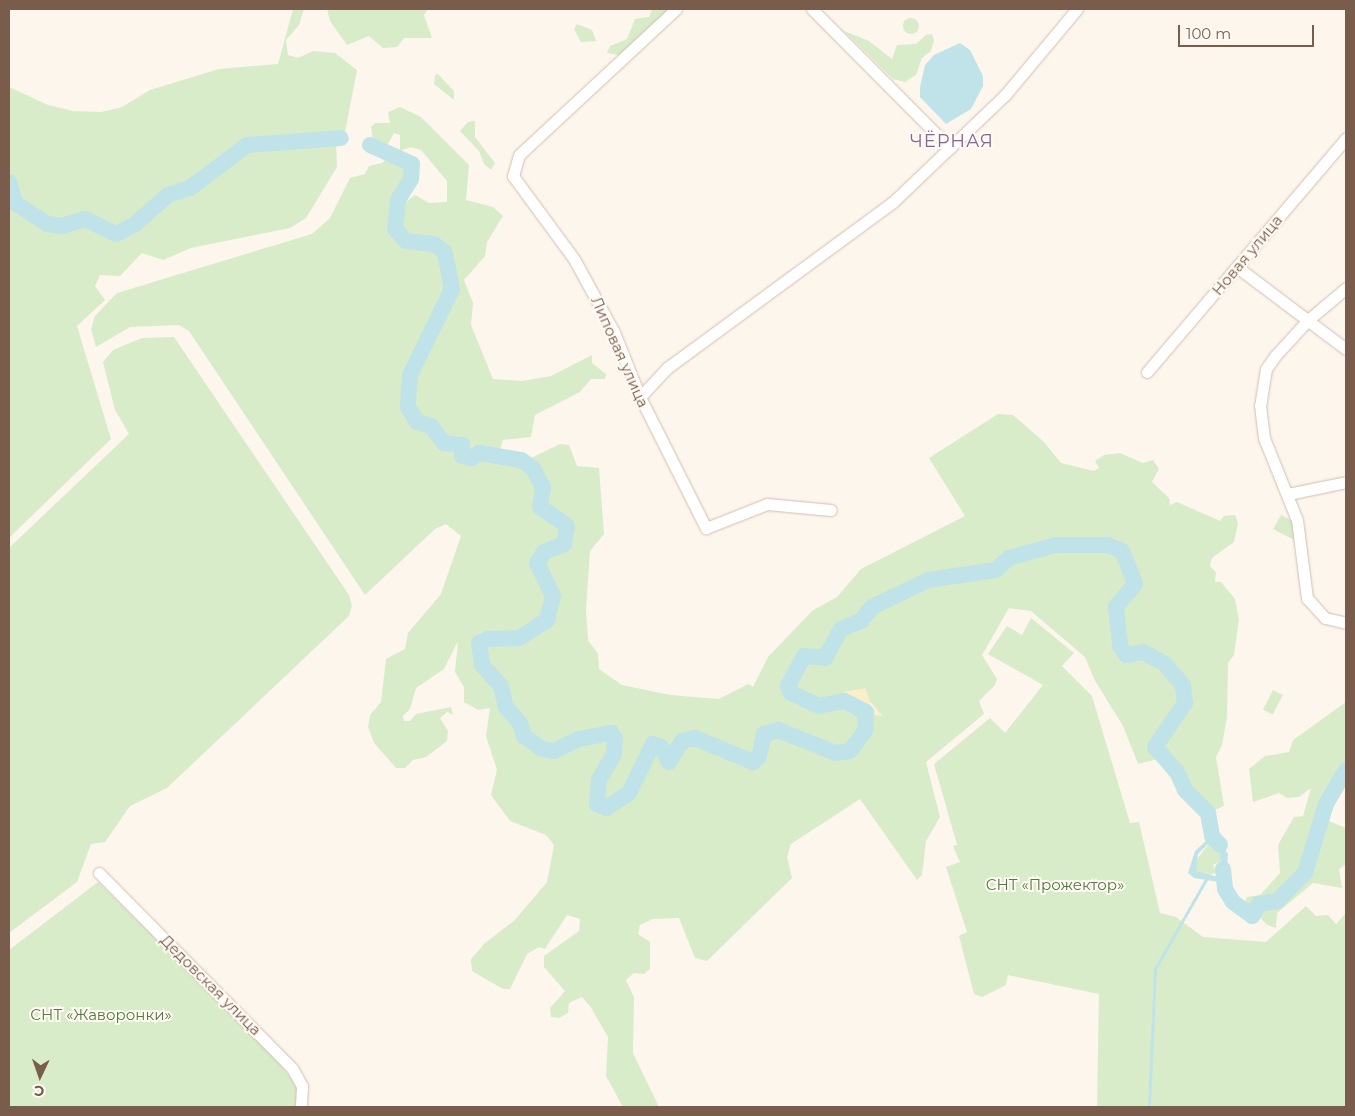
<!DOCTYPE html>
<html>
<head>
<meta charset="utf-8">
<style>
  body { margin:0 }
  #map { position:relative; width:1355px; height:1116px; overflow:hidden; background:#fdf6ec; font-family:Montserrat,sans-serif }
  div>[style] { position:absolute }
  .green>* { inset:0; background:#d8ecc9; transform-origin:0 0 }
  .round { border-radius:50% }
  .sand>* { inset:0; background:#fcefc7 }
  .water>* { inset:0; background:#bfe3e8 }
  .stream>* { height:2.5px; margin:-1.25px; padding:0 1.25px; transform-origin:1.25px; border-radius:1.25px; background:#bfe3e8 }
  .river>* { height:16px; margin:-8px; padding:0 8px; transform-origin:8px; border-radius:8px; background:#bfe3e8 }
  .roads { filter:drop-shadow(0 0 1px #d1beb0) drop-shadow(0 0 1px #d1beb0) }
  .street>* { height:11px; margin:-5.5px; padding:0 5.5px; transform-origin:5.5px; border-radius:5.5px; background:#fff }
  span { translate:-50% -50%; white-space:nowrap; text-align:center; line-height:1.15; -webkit-text-stroke:4px #fffaf3; paint-order:stroke }
  .street-label { font-size:15px; color:#7a5c4d }
  .park-label { font-size:15px; color:#537a41 }
  .quarter-label { font-size:18px; color:#846695; letter-spacing:1px }
  .frame { position:absolute; inset:0; border:10px solid #7a5c4d; pointer-events:none }
  .north { position:absolute; left:15px; top:1051px; width:50px; height:50px; -webkit-text-stroke:4px #fffaf3; paint-order:stroke; rotate:183deg; font-size:14px; font-weight:700; line-height:20px; text-align:center; color:#7a5c4d }
  .north::after { content:''; display:block; margin:auto; width:18px; height:22px; background:#7a5c4d; clip-path:polygon(50% 0,100% 100%,50% 72%,0 100%) }
  .scale { position:absolute; left:1178px; top:25px; width:136px; height:22px; box-sizing:border-box; border:2px solid #7a5c4d; border-top:0; padding-left:6px; font-size:15px; line-height:18px; white-space:nowrap; color:#7a5c4d; -webkit-text-stroke:4px #fffaf3; paint-order:stroke }
</style>
</head>
<body>
<div id="map">
  <div class="green">
    <div style="clip-path:polygon(293px 9px,304px 9px,299px 25px,286px 40px,288px 55px,298px 58px,313px 51px,335px 53px,357px 70px,345px 132px,336px 139px,337px 167px,306px 218px,290px 228px,191px 248px,163px 260px,142px 253px,120px 276px,100px 275px,95px 286px,105px 300px,77px 326px,111px 439px,9px 538px,9px 87px,48px 105px,73px 111px,101px 112px,122px 107px,150px 90px,219px 69px,278px 64px)"></div>
    <div style="clip-path:polygon(327px 9px,428px 9px,424px 15px,432px 38px,404px 38px,397px 47px,383px 48px,369px 36px,347px 45px,330px 21px)"></div>
    <div style="clip-path:polygon(652px 9px,673px 9px,619px 55px,607px 53px,610px 46px,627px 39px,635px 19px,649px 17px)"></div>
    <div class="round" style="left:903px;top:18px;width:16px;height:16px"></div>
    <div style="clip-path:polygon(577px 24px,592px 30px,596px 41px,581px 42px,574px 29px)"></div>
    <div style="clip-path:polygon(844px 31px,869px 41px,892px 59px,897px 45px,916px 44px,926px 35px,932px 34px,934px 40px,931px 51px,922px 58px,916px 75px,905px 82px,893px 79px)"></div>
    <div style="clip-path:polygon(438px 74px,454px 91px,454px 100px,434px 84px,435px 75px)"></div>
    <div style="clip-path:polygon(evenodd,400px 107px,421px 117px,469px 165px,466px 200px,493px 207px,503px 216px,487px 242px,485px 256px,464px 280px,473px 303px,471px 325px,493px 379px,522px 381px,551px 376px,592px 355px,592px 363px,606px 374px,605px 379px,591px 379px,580px 392px,535px 415px,531px 437px,503px 440px,500px 450px,531px 458px,560px 444px,569px 445px,577px 466px,599px 468px,604px 534px,590px 551px,586px 609px,588px 640px,598px 654px,599px 669px,622px 685px,670px 695px,719px 699px,748px 684px,753px 687px,768px 657px,812px 611px,837px 597px,861px 569px,965px 516px,929px 458px,998px 414px,1013px 415px,1044px 442px,1061px 463px,1094px 471px,1099px 468px,1095px 461px,1104px 455px,1120px 453px,1143px 463px,1153px 460px,1159px 469px,1152px 482px,1169px 498px,1170px 505px,1177px 502px,1220px 521px,1224px 516px,1235px 515px,1238px 523px,1234px 542px,1212px 558px,1210px 566px,1216px 572px,1215px 582px,1221px 582px,1235px 599px,1239px 620px,1234px 655px,1228px 663px,1227px 717px,1222px 745px,1216px 757px,1224px 806px,1215px 810px,1204px 803px,1185px 787px,1185px 772px,1166px 757px,1138px 764px,1123px 726px,1094px 679px,1085px 657px,1031px 611px,1009px 608px,982px 655px,997px 679px,995px 685px,979px 701px,984px 714px,926px 762px,940px 817px,926px 841px,922px 875px,917px 880px,860px 799px,791px 844px,787px 857px,792px 878px,707px 961px,695px 958px,679px 918px,653px 919px,640px 925px,638px 934px,650px 942px,650px 969px,644px 974px,634px 973px,626px 980px,634px 997px,633px 1053px,659px 1107px,623px 1107px,606px 1076px,608px 1037px,590px 1006px,582px 997px,569px 1003px,568px 1013px,559px 1018px,551px 1017px,550px 1008px,565px 991px,544px 967px,544px 956px,579px 931px,580px 919px,567px 915px,545px 949px,539px 947px,527px 954px,510px 989px,503px 989px,472px 971px,471px 959px,485px 943px,515px 920px,547px 882px,554px 845px,546px 835px,510px 821px,491px 795px,497px 770px,486px 736px,490px 708px,478px 710px,464px 702px,464px 687px,455px 672px,458px 641px,444px 669px,416px 688px,410px 709px,403px 716px,404px 721px,410px 721px,416px 714px,451px 707px,453px 715px,447px 712px,440px 718px,448px 731px,447px 741px,426px 757px,413px 760px,405px 768px,396px 768px,374px 743px,368px 727px,370px 715px,381px 702px,386px 659px,405px 649px,408px 633px,441px 594px,461px 536px,446px 524px,435px 529px,365px 595px,189px 331px,179px 325px,130px 327px,96px 347px,91px 329px,95px 316px,117px 293px,312px 234px,330px 218px,350px 178px,365px 174px,369px 166px,382px 163px,393px 153px,398px 153px,406px 164px,398px 208px,415px 195px,429px 203px,447px 202px,447px 181px,421px 150px,411px 147px,400px 151px,400px 135px,394px 133px,386px 147px,379px 147px,373px 140px,371px 127px,375px 123px,390px 123px,388px 112px,400px 107px,844px 692px,855px 692px,868px 699px,882px 716px,872px 714px,867px 718px,863px 710px,837px 705px,838px 696px,844px 692px)"></div>
    <div style="clip-path:polygon(475px 121px,475px 137px,495px 163px,491px 170px,484px 164px,479px 151px,460px 131px,468px 122px)"></div>
    <div style="clip-path:polygon(174px 337px,349px 595px,352px 606px,349px 616px,167px 788px,130px 806px,105px 842px,91px 844px,77px 882px,9px 933px,9px 548px,129px 434px,115px 410px,103px 362px,113px 350px,142px 338px)"></div>
    <div style="clip-path:polygon(1281px 515px,1293px 521px,1294px 540px,1273px 529px)"></div>
    <div style="clip-path:polygon(1031px 618px,1074px 653px,1062px 666px,1092px 696px,1130px 823px,1139px 822px,1160px 913px,1176px 917px,1203px 937px,1266px 942px,1306px 906px,1316px 916px,1328px 915px,1336px 924px,1346px 913px,1346px 1107px,1097px 1107px,1099px 994px,1008px 975px,1006px 985px,982px 997px,974px 994px,959px 936px,967px 932px,946px 867px,960px 862px,953px 846px,957px 845px,934px 764px,990px 718px,1005px 733px,1043px 685px,988px 654px,1007px 626px,1022px 635px)"></div>
    <div style="left:1273px;top:690px;width:11px;height:22px;rotate:27deg"></div>
    <div style="clip-path:polygon(1346px 702px,1346px 771px,1329px 789px,1334px 803px,1329px 809px,1321px 806px,1319px 812px,1324px 819px,1346px 828px,1346px 864px,1339px 869px,1342px 888px,1313px 883px,1277px 913px,1276px 928px,1267px 925px,1245px 902px,1247px 897px,1260px 895px,1280px 873px,1278px 845px,1294px 817px,1303px 816px,1311px 788px,1299px 797px,1287px 798px,1279px 793px,1253px 802px,1249px 769px,1265px 756px,1289px 752px,1293px 740px)"></div>
    <div style="clip-path:polygon(1211px 841px,1218px 846px,1221px 861px,1213px 865px,1216px 873px,1206px 876px,1196px 871px,1194px 863px)"></div>
    <div style="clip-path:polygon(98px 882px,273px 1055px,303px 1095px,300px 1107px,9px 1107px,9px 950px)"></div>
  </div>
  <div class="sand">
    <div style="clip-path:polygon(865px 688px,872px 707px,883px 716px,872px 714px,867px 719px,863px 710px,837px 705px,837px 696px,844px 692px)"></div>
  </div>
  <div class="water">
    <div style="clip-path:polygon(960px 43px,970px 50px,983px 76px,983px 86px,971px 109px,946px 124px,920px 97px,920px 87px,925px 65px,934px 55px)"></div>
    <div style="clip-path:polygon(1166px 757px,1185px 772px,1182px 784px,1172px 779px)"></div>
    <div style="clip-path:polygon(evenodd,1209px 827px,1228px 854px,1225px 889px,1219px 882px,1194px 878px,1188px 873px,1195px 851px,1207px 840px,1209px 827px,1211px 841px,1218px 847px,1222px 866px,1218px 877px,1196px 871px,1198px 854px,1211px 841px)"></div>
  </div>
  <div class="stream">
    <div style="left:1149px;top:1107px;width:138px;rotate:-87.5deg"></div>
    <div style="left:1155px;top:969px;width:105px;rotate:-60.3deg"></div>
  </div>
  <div class="river">
    <div style="left:370px;top:145px;width:46px;rotate:24.3deg"></div>
    <div style="left:412px;top:164px;width:15px;rotate:94deg"></div>
    <div style="left:411px;top:179px;width:25px;rotate:122deg"></div>
    <div style="left:398px;top:200px;width:29px;rotate:96deg"></div>
    <div style="left:395px;top:229px;width:16px;rotate:47deg"></div>
    <div style="left:406px;top:241px;width:28px;rotate:6deg"></div>
    <div style="left:434px;top:244px;width:14px;rotate:39deg"></div>
    <div style="left:445px;top:253px;width:37px;rotate:79deg"></div>
    <div style="left:452px;top:289px;width:96px;rotate:116deg"></div>
    <div style="left:410px;top:375px;width:32px;rotate:94deg"></div>
    <div style="left:408px;top:407px;width:17px;rotate:59deg"></div>
    <div style="left:417px;top:422px;width:15px;rotate:16deg"></div>
    <div style="left:431px;top:426px;width:21px;rotate:53deg"></div>
    <div style="left:444px;top:443px;width:18px;rotate:6deg"></div>
    <div style="left:462px;top:445px;width:11px;rotate:90deg"></div>
    <div style="left:462px;top:456px;width:10px;rotate:11deg"></div>
    <div style="left:472px;top:458px;width:9px;rotate:-36deg"></div>
    <div style="left:479px;top:453px;width:43px;rotate:9.5deg"></div>
    <div style="left:521px;top:460px;width:14px;rotate:34deg"></div>
    <div style="left:533px;top:468px;width:22px;rotate:63deg"></div>
    <div style="left:543px;top:488px;width:19px;rotate:99deg"></div>
    <div style="left:540px;top:507px;width:33px;rotate:35deg"></div>
    <div style="left:567px;top:526px;width:18px;rotate:99deg"></div>
    <div style="left:564px;top:544px;width:22px;rotate:158deg"></div>
    <div style="left:544px;top:552px;width:13px;rotate:122deg"></div>
    <div style="left:537px;top:563px;width:37px;rotate:64deg"></div>
    <div style="left:553px;top:596px;width:25px;rotate:104deg"></div>
    <div style="left:547px;top:620px;width:33px;rotate:147deg"></div>
    <div style="left:519px;top:638px;width:31px;rotate:178deg"></div>
    <div style="left:488px;top:639px;width:10px;rotate:156deg"></div>
    <div style="left:479px;top:643px;width:22px;rotate:82deg"></div>
    <div style="left:482px;top:665px;width:28px;rotate:48deg"></div>
    <div style="left:501px;top:686px;width:22px;rotate:77deg"></div>
    <div style="left:506px;top:707px;width:21px;rotate:49deg"></div>
    <div style="left:520px;top:723px;width:14px;rotate:73deg"></div>
    <div style="left:524px;top:736px;width:22px;rotate:36deg"></div>
    <div style="left:542px;top:749px;width:12px;rotate:9deg"></div>
    <div style="left:554px;top:751px;width:28px;rotate:-26deg"></div>
    <div style="left:579px;top:739px;width:33px;rotate:-11deg"></div>
    <div style="left:611px;top:733px;width:6px;rotate:51deg"></div>
    <div style="left:615px;top:738px;width:16px;rotate:94deg"></div>
    <div style="left:614px;top:754px;width:30px;rotate:120deg"></div>
    <div style="left:599px;top:780px;width:24px;rotate:95deg"></div>
    <div style="left:597px;top:804px;width:10px;rotate:24deg"></div>
    <div style="left:606px;top:808px;width:27px;rotate:-33deg"></div>
    <div style="left:629px;top:793px;width:55px;rotate:-63.9deg"></div>
    <div style="left:653px;top:744px;width:9px;rotate:21deg"></div>
    <div style="left:661px;top:747px;width:17px;rotate:62deg"></div>
    <div style="left:669px;top:762px;width:25px;rotate:-58deg"></div>
    <div style="left:682px;top:741px;width:13px;rotate:-13deg"></div>
    <div style="left:695px;top:738px;width:63px;rotate:22.5deg"></div>
    <div style="left:753px;top:762px;width:8px;rotate:-40deg"></div>
    <div style="left:759px;top:757px;width:24px;rotate:-78deg"></div>
    <div style="left:764px;top:734px;width:15px;rotate:-16deg"></div>
    <div style="left:778px;top:730px;width:62px;rotate:21.6deg"></div>
    <div style="left:836px;top:753px;width:14px;rotate:-8deg"></div>
    <div style="left:850px;top:751px;width:25px;rotate:-53deg"></div>
    <div style="left:865px;top:731px;width:19px;rotate:-87deg"></div>
    <div style="left:866px;top:712px;width:25px;rotate:-153deg"></div>
    <div style="left:844px;top:701px;width:25px;rotate:169deg"></div>
    <div style="left:819px;top:706px;width:31px;rotate:-155deg"></div>
    <div style="left:791px;top:693px;width:8px;rotate:-113deg"></div>
    <div style="left:788px;top:686px;width:34px;rotate:-62deg"></div>
    <div style="left:804px;top:656px;width:21px;rotate:5deg"></div>
    <div style="left:825px;top:658px;width:33px;rotate:-61deg"></div>
    <div style="left:841px;top:629px;width:22px;rotate:-22deg"></div>
    <div style="left:861px;top:621px;width:18px;rotate:-52deg"></div>
    <div style="left:872px;top:607px;width:62px;rotate:-25.7deg"></div>
    <div style="left:928px;top:580px;width:69px;rotate:-8.4deg"></div>
    <div style="left:996px;top:570px;width:18px;rotate:-43deg"></div>
    <div style="left:1009px;top:558px;width:49px;rotate:-15.5deg"></div>
    <div style="left:1056px;top:545px;width:52px"></div>
    <div style="left:1108px;top:545px;width:15px;rotate:23deg"></div>
    <div style="left:1122px;top:551px;width:35px;rotate:68deg"></div>
    <div style="left:1135px;top:584px;width:30px;rotate:130deg"></div>
    <div style="left:1116px;top:607px;width:39px;rotate:84deg"></div>
    <div style="left:1120px;top:646px;width:11px;rotate:56deg"></div>
    <div style="left:1126px;top:655px;width:17px;rotate:-10deg"></div>
    <div style="left:1143px;top:652px;width:24px;rotate:28deg"></div>
    <div style="left:1164px;top:663px;width:29px;rotate:49deg"></div>
    <div style="left:1183px;top:685px;width:18px;rotate:84deg"></div>
    <div style="left:1185px;top:703px;width:53px;rotate:124.3deg"></div>
    <div style="left:1155px;top:747px;width:33px;rotate:49deg"></div>
    <div style="left:1177px;top:772px;width:20px;rotate:66deg"></div>
    <div style="left:1185px;top:790px;width:33px;rotate:45deg"></div>
    <div style="left:1208px;top:813px;width:23px;rotate:80deg"></div>
    <div style="left:1212px;top:836px;width:12px;rotate:48deg"></div>
    <div style="left:9px;top:182px;width:22px;rotate:74deg"></div>
    <div style="left:15px;top:203px;width:38px;rotate:33deg"></div>
    <div style="left:47px;top:224px;width:15px;rotate:8deg"></div>
    <div style="left:62px;top:226px;width:24px;rotate:-17deg"></div>
    <div style="left:85px;top:219px;width:34px;rotate:26deg"></div>
    <div style="left:116px;top:234px;width:20px;rotate:-27deg"></div>
    <div style="left:134px;top:225px;width:45px;rotate:-41.4deg"></div>
    <div style="left:168px;top:195px;width:23px;rotate:-18deg"></div>
    <div style="left:190px;top:188px;width:71px;rotate:-37deg"></div>
    <div style="left:247px;top:145px;width:94px;rotate:-4.3deg"></div>
    <div style="left:1223px;top:869px;width:20px;rotate:84deg"></div>
    <div style="left:1225px;top:889px;width:15px;rotate:58deg"></div>
    <div style="left:1233px;top:902px;width:24px;rotate:36deg"></div>
    <div style="left:1252px;top:916px;width:14px;rotate:-60deg"></div>
    <div style="left:1259px;top:904px;width:18px;rotate:-9deg"></div>
    <div style="left:1277px;top:901px;width:40px;rotate:-45deg"></div>
    <div style="left:1305px;top:873px;width:72px;rotate:-73.1deg"></div>
    <div style="left:1326px;top:804px;width:39px;rotate:-60deg"></div>
  </div>
  <div class="roads">
    <div class="street">
      <div style="left:676px;top:9px;width:214px;rotate:137.1deg"></div>
      <div style="left:519px;top:155px;width:22px;rotate:106deg"></div>
      <div style="left:513px;top:176px;width:103px;rotate:53.7deg"></div>
      <div style="left:574px;top:259px;width:83px;rotate:61.3deg"></div>
      <div style="left:614px;top:332px;width:70px;rotate:68.2deg"></div>
      <div style="left:640px;top:397px;width:147px;rotate:63.3deg"></div>
      <div style="left:706px;top:528px;width:66px;rotate:-21.5deg"></div>
      <div style="left:767px;top:504px;width:64px;rotate:5.4deg"></div>
      <div style="left:812px;top:9px;width:196px;rotate:45.2deg"></div>
      <div style="left:1237px;top:267px;width:136px;rotate:37deg"></div>
      <div style="left:1346px;top:288px;width:50px;rotate:139.9deg"></div>
      <div style="left:1308px;top:320px;width:49px;rotate:132.5deg"></div>
      <div style="left:1275px;top:356px;width:16px;rotate:125deg"></div>
      <div style="left:1266px;top:369px;width:36px;rotate:99deg"></div>
      <div style="left:1260px;top:405px;width:33px;rotate:83deg"></div>
      <div style="left:1264px;top:438px;width:88px;rotate:68.1deg"></div>
      <div style="left:1297px;top:520px;width:79px;rotate:82.7deg"></div>
      <div style="left:1307px;top:598px;width:27px;rotate:48deg"></div>
      <div style="left:1325px;top:618px;width:22px;rotate:13deg"></div>
      <div style="left:1147px;top:372px;width:307px;rotate:-49.6deg"></div>
      <div style="left:640px;top:397px;width:40px;rotate:-47deg"></div>
      <div style="left:667px;top:368px;width:280px;rotate:-36.3deg"></div>
      <div style="left:893px;top:202px;width:155px;rotate:-43.7deg"></div>
      <div style="left:1005px;top:95px;width:112px;rotate:-50.1deg"></div>
      <div style="left:1288px;top:494px;width:59px;rotate:-11.7deg"></div>
      <div style="left:99px;top:873px;width:274px;rotate:45.3deg"></div>
      <div style="left:292px;top:1068px;width:21px;rotate:61deg"></div>
      <div style="left:302px;top:1086px;width:21px;rotate:93deg"></div>
    </div>
  </div>
  <div class="street-label">
    <span style="left:1247px;top:255px;rotate:-50deg">Новая улица</span>
    <span style="left:620px;top:352px;rotate:66deg">Липовая улица</span>
    <span style="left:211px;top:985px;rotate:45deg">Дедовская улица</span>
  </div>
  <div class="park-label">
    <span style="left:1055px;top:885px">СНТ «Прожектор»</span>
    <span style="left:101px;top:1015px">СНТ «Жаворонки»</span>
  </div>
  <div class="quarter-label">
    <span style="left:952px;top:141px">ЧЁРНАЯ</span>
  </div>
  <div class="frame"></div>
  <div class="north">С</div>
  <div class="scale">100 m</div>
</div>
</body>
</html>
